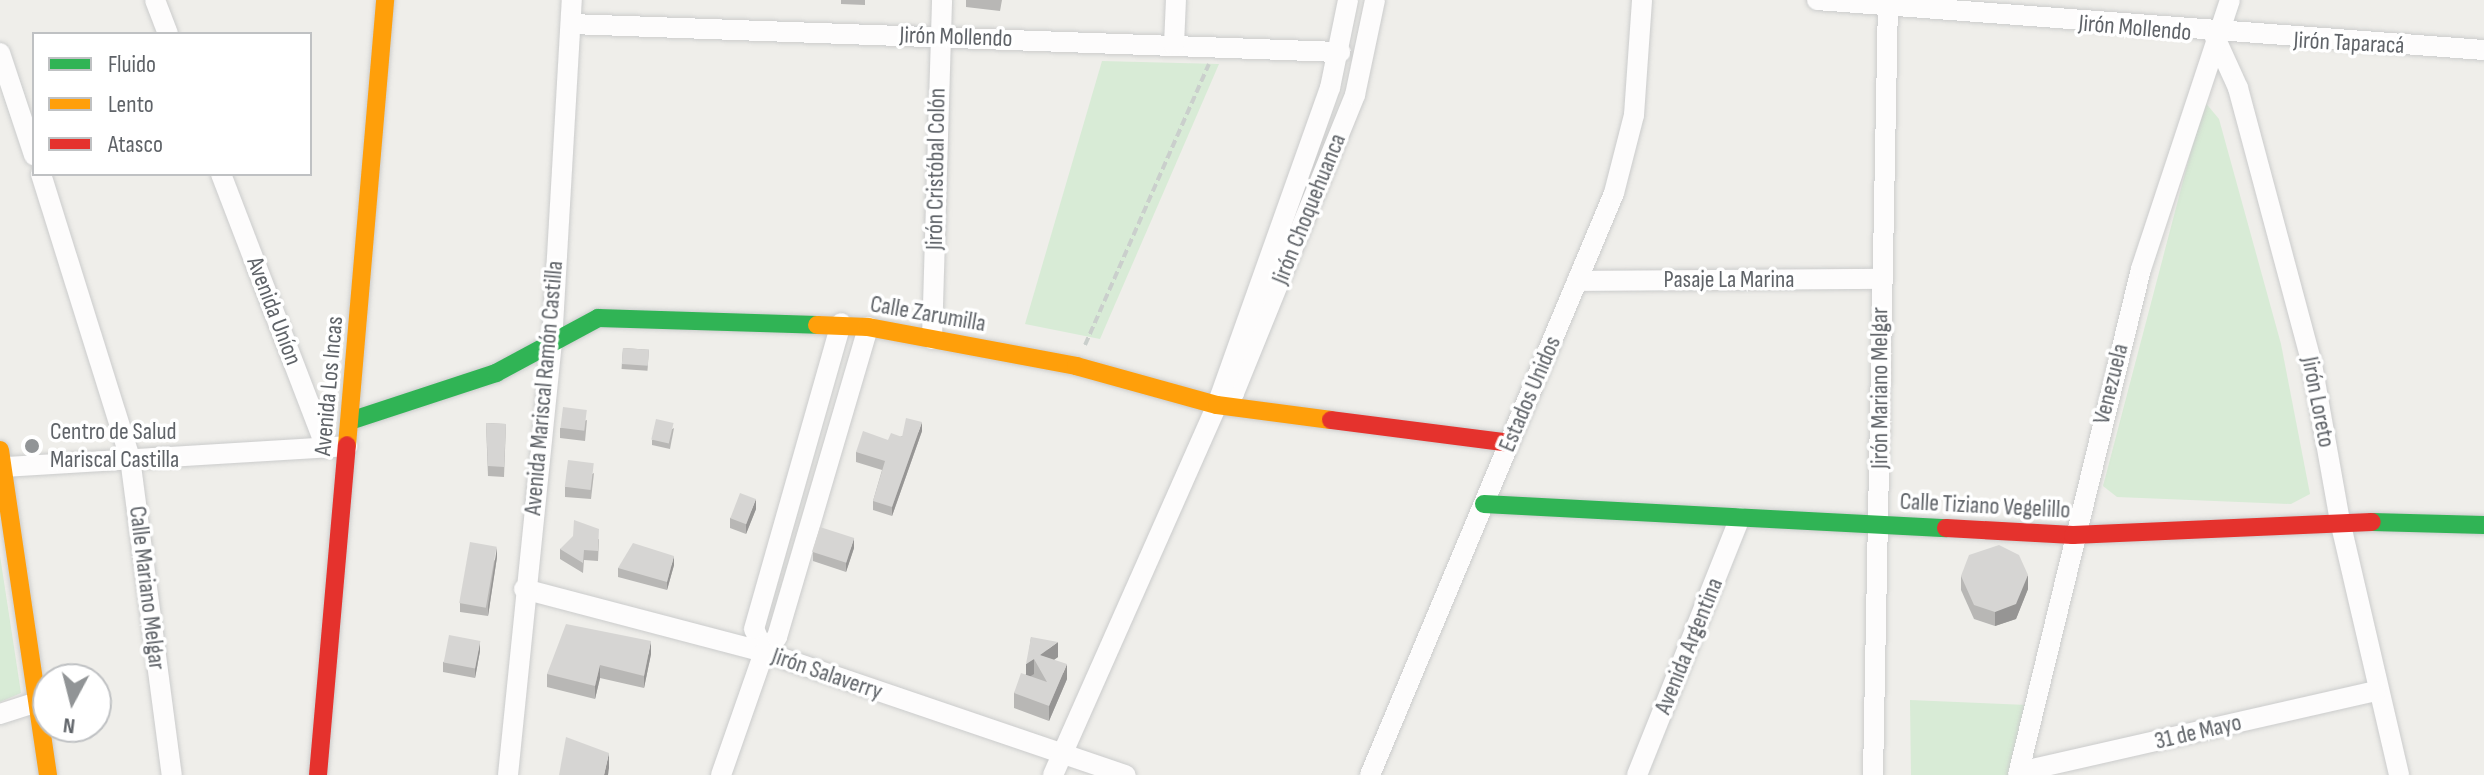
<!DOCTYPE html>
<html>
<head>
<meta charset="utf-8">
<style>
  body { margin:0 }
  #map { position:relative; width:2484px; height:775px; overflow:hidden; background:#efeeea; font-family:"Sofia Sans Condensed",sans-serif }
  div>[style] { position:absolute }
  .green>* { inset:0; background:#d8ebd6 }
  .path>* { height:4px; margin-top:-2px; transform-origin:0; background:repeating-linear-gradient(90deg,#cacfcc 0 8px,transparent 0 12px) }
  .roads { filter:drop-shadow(0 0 2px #cbcccc) drop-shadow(0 0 2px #cbcccc) }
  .street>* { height:20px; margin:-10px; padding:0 10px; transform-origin:10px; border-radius:10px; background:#fdfcfc }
  .fast>* { height:18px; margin:-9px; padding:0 9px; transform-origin:9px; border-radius:9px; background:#30b455 }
  .slow>* { height:18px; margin:-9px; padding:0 9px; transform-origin:9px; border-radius:9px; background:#ff9f0a }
  .jam>* { height:18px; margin:-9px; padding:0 9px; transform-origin:9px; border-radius:9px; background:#e5322d }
  .wall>* { inset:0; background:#b8b7b5; transform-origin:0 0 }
  .shaded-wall>* { inset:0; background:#969594 }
  .building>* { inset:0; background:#d6d5d3; transform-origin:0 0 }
  .dots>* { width:22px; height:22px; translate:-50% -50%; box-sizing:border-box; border:4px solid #fff; border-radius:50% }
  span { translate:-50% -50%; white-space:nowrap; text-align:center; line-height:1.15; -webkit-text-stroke:7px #fff; paint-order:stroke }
  .street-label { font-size:24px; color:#5f6368 }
  .poi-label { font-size:24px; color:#5f6368 }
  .left { translate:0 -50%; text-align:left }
  .legend { position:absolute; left:32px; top:32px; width:280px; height:144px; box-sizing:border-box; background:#fff; border:2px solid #bfc1c3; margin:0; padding:10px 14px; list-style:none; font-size:24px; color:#5f6368 }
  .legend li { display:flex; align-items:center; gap:16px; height:40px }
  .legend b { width:40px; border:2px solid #bfc1c3 }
  .north { position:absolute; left:32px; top:663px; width:80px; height:80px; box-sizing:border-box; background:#fff; border:2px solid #bfc1c3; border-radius:50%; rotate:187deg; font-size:22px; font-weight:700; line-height:32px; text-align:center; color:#5f6368 }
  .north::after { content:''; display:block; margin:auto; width:28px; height:36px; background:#919496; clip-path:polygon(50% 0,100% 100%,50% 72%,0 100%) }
</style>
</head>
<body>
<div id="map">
  <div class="green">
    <div style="clip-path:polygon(1102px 61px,1219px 64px,1100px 339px,1025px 324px)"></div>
    <div style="clip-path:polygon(2204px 101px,2219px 119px,2281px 344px,2310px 494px,2291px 504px,2117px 497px,2103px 486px)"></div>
    <div style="clip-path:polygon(0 556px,21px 693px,0 702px)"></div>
    <div style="clip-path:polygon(1910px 700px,2027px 705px,2011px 775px,1911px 775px)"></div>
  </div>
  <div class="path">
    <div style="left:1085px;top:345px;width:307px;rotate:-66.2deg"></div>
  </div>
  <div class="roads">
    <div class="street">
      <div style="left:155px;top:0;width:36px;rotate:69deg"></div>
      <div style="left:1817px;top:0;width:669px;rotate:4.29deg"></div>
      <div style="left:571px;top:24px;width:770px;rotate:2.09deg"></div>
      <div style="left:2214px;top:35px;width:58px;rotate:65.6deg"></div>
      <div style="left:2238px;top:88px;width:286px;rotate:75deg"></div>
      <div style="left:2312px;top:364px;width:159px;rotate:79.9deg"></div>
      <div style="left:2340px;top:521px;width:261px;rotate:76.9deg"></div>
      <div style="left:1174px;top:45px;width:45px;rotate:-87.5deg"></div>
      <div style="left:0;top:53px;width:108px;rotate:71.6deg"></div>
      <div style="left:41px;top:174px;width:298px;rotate:72.6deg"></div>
      <div style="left:130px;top:458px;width:320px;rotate:82.5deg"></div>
      <div style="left:221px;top:174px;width:292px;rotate:69deg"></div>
      <div style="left:1577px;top:281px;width:304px;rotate:-0.4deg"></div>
      <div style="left:932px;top:339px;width:339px;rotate:-88.3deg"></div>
      <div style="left:1217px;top:405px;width:21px;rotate:-35deg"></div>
      <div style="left:1234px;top:393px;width:322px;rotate:-67.9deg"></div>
      <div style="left:1355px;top:95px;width:97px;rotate:-78.1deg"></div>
      <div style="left:5px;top:467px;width:343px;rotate:-3.5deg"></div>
      <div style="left:524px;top:589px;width:248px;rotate:14.7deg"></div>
      <div style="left:764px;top:652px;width:382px;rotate:18.8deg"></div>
      <div style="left:764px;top:652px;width:25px;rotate:-113deg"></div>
      <div style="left:754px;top:629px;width:318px;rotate:-74.1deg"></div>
      <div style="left:0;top:714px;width:40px;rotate:-18deg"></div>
      <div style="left:2019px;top:772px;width:366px;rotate:-12.8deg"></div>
      <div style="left:508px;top:775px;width:434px;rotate:-84.2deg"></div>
      <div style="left:552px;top:343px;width:344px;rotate:-86.7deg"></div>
      <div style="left:721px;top:775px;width:130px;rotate:-70.7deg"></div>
      <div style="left:764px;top:652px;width:20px;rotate:-49deg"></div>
      <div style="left:777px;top:637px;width:323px;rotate:-73.6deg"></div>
      <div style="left:1053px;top:775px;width:405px;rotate:-66.1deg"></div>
      <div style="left:1217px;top:405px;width:337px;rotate:-70.4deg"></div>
      <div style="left:1330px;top:88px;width:90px;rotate:-78.4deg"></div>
      <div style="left:1370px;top:775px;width:631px;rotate:-67.25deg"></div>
      <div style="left:1614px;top:193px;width:81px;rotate:-75.6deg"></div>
      <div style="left:1634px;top:115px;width:115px;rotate:-86deg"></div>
      <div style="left:1637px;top:775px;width:277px;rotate:-68.2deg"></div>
      <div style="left:1873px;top:775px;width:775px;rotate:-88.89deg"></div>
      <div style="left:2018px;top:775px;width:521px;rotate:-76.34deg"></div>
      <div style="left:2141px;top:269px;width:283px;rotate:-71.7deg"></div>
    </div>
    <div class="fast">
      <div style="left:350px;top:421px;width:154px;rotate:-18.2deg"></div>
      <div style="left:496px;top:373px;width:116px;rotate:-28.3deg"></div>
      <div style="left:598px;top:318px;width:219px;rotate:1.8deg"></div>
      <div style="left:1484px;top:504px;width:463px;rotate:3deg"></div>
      <div style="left:2372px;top:522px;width:112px;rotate:1.5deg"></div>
    </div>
    <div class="slow">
      <div style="left:817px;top:325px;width:51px;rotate:2.2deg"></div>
      <div style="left:868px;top:327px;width:212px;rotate:10.6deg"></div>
      <div style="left:1076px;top:366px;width:146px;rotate:15.5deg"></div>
      <div style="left:1217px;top:405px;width:115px;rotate:7.5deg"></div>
      <div style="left:347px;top:445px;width:447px;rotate:-85.1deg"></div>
      <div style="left:0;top:450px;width:329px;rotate:81.6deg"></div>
    </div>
    <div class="jam">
      <div style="left:1331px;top:420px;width:180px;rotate:7.3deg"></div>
      <div style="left:1946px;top:528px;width:127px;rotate:3.2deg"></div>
      <div style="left:2073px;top:535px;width:299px;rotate:-2.5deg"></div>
      <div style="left:318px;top:775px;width:331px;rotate:-85deg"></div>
    </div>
  </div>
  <div class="wall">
    <div style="clip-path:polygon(841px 0,865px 0,865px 5px,841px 4px)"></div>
    <div style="clip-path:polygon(966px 0,1002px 0,1000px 11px,966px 7px)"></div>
    <div style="left:623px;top:348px;width:26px;height:21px;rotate:4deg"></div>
    <div style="clip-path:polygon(587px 420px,585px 441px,560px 438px,560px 428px)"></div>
    <div style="clip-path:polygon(486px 423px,506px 424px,504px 477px,488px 476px)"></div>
    <div style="clip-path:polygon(674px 428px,670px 449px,652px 445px,652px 440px)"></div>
    <div style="clip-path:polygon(922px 431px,892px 516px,873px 510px,873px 501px,882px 470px,856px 462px,856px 452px,888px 440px)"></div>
    <div style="clip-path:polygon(594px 473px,591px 499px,565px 497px,565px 487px)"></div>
    <div style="clip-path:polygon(756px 509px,746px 534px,730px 528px,730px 518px)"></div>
    <div style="clip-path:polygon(599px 539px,598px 561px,584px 560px,583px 573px,560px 559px,560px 549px)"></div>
    <div style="clip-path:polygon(854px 548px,846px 572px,813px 561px,813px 552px)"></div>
    <div style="clip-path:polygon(497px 557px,488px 616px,460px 612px,460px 603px)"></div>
    <div style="clip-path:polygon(674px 565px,667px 590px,618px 577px,618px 568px)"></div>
    <div style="clip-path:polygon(1961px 576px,2028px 589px,2016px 619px,1995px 626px,1974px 619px,1961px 590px)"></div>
    <div style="clip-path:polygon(1031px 637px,1058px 657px,1054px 660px,1067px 679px,1049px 721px,1014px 708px,1014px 693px,1026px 674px)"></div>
    <div style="clip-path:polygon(480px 651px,475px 678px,443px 672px,443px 662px)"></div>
    <div style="clip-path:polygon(651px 654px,644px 688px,600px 678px,595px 699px,547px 687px,547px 674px)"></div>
  </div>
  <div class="shaded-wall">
    <div style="clip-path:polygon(922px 422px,922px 431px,892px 516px,892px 507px)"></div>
    <div style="clip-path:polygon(756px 499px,756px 509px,746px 534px,746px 524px)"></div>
    <div style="clip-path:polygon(854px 538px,854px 548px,846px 572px,846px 563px)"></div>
    <div style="clip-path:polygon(497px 547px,497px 557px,488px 616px,488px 606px)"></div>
    <div style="clip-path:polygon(674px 556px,674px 565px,667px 590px,667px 582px)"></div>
    <div style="clip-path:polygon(2028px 575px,2028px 589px,2016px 619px,1995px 626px,1995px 612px)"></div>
    <div style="clip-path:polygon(480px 641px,480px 651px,475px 678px,475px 668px)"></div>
    <div style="clip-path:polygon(651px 641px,651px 654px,644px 688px,644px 676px)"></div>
    <div style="clip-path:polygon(1058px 642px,1058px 657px,1040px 669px,1040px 655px)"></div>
    <div style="clip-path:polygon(1034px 659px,1034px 674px,1026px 679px,1026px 664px)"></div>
    <div style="clip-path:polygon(1067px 664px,1067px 679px,1049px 721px,1049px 706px)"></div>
    <div style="clip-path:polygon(600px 665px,600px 678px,595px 699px,595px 686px)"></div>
    <div style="clip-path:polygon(609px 753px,609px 768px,608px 775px,604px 775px)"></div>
  </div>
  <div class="building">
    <div style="left:623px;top:348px;width:26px;height:16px;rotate:4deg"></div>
    <div style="left:563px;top:407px;width:24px;height:21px;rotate:7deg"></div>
    <div style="clip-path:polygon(906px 418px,922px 422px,892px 507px,873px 501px,885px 461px,856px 452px,863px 431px,888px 440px,891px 433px,902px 437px)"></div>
    <div style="left:656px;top:419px;width:18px;height:21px;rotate:13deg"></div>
    <div style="clip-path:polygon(486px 423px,506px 424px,504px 467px,488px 466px)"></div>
    <div style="left:568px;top:460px;width:26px;height:27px;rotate:7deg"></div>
    <div style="left:740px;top:493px;width:17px;height:27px;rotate:21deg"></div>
    <div style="clip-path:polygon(574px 520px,599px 529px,598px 551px,584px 550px,583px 563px,560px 549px,573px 536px)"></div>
    <div style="left:820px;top:527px;width:36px;height:26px;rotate:18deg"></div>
    <div style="left:470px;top:542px;width:27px;height:62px;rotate:10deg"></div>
    <div style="clip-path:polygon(633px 543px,674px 556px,667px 582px,618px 568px)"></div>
    <div style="clip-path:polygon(1999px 545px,2019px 555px,2028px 575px,2016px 604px,1995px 612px,1974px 605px,1961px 576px,1969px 555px)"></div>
    <div style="clip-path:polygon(566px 624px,651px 641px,644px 676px,600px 665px,595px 686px,547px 674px)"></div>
    <div style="left:449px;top:635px;width:32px;height:28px;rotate:11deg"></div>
    <div style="clip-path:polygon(1031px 637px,1058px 642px,1040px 655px,1067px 664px,1049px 706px,1014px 693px,1021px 673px,1047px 682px,1034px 659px,1026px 664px)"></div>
    <div style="clip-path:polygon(566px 737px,609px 753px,604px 775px,559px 775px)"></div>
  </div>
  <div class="dots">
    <div style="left:32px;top:446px;background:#919496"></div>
  </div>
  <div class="street-label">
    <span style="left:2135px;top:28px;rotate:5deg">Jirón Mollendo</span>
    <span style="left:956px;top:37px;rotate:2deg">Jirón Mollendo</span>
    <span style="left:2349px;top:43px;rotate:3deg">Jirón Taparacá</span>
    <span style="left:936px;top:169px;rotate:-89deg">Jirón Cristóbal Colón</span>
    <span style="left:1309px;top:209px;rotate:-68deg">Jirón Choquehuanca</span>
    <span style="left:1729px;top:280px">Pasaje La Marina</span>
    <span style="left:274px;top:311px;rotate:69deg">Avenida Uníon</span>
    <span style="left:928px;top:314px;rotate:10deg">Calle Zarumilla</span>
    <span style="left:2111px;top:384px;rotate:-76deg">Venezuela</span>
    <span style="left:329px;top:386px;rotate:-85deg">Avenida Los Incas</span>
    <span style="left:544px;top:388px;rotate:-85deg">Avenida Mariscal Ramón Castilla</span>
    <span style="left:1880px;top:388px;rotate:-90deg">Jirón Mariano Melgar</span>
    <span style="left:1530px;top:394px;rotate:-67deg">Estados Unidos</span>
    <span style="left:2318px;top:402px;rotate:79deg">Jirón Loreto</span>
    <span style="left:1985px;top:506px;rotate:3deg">Calle Tiziano Vegelillo</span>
    <span style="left:147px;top:588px;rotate:83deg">Calle Mariano Melgar</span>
    <span style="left:1689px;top:646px;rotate:-68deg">Avenida Argentina</span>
    <span style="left:827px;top:674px;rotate:19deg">Jirón Salaverry</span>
    <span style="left:2198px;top:732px;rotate:-13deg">31 de Mayo</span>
  </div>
  <div class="poi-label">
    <span class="left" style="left:50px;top:446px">Centro de Salud<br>Mariscal Castilla</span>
  </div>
  <ul class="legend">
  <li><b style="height:10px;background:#30b455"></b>Fluido</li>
  <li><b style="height:10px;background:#ff9f0a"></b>Lento</li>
  <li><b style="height:10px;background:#e5322d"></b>Atasco</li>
  </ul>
  <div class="north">N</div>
</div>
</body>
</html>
